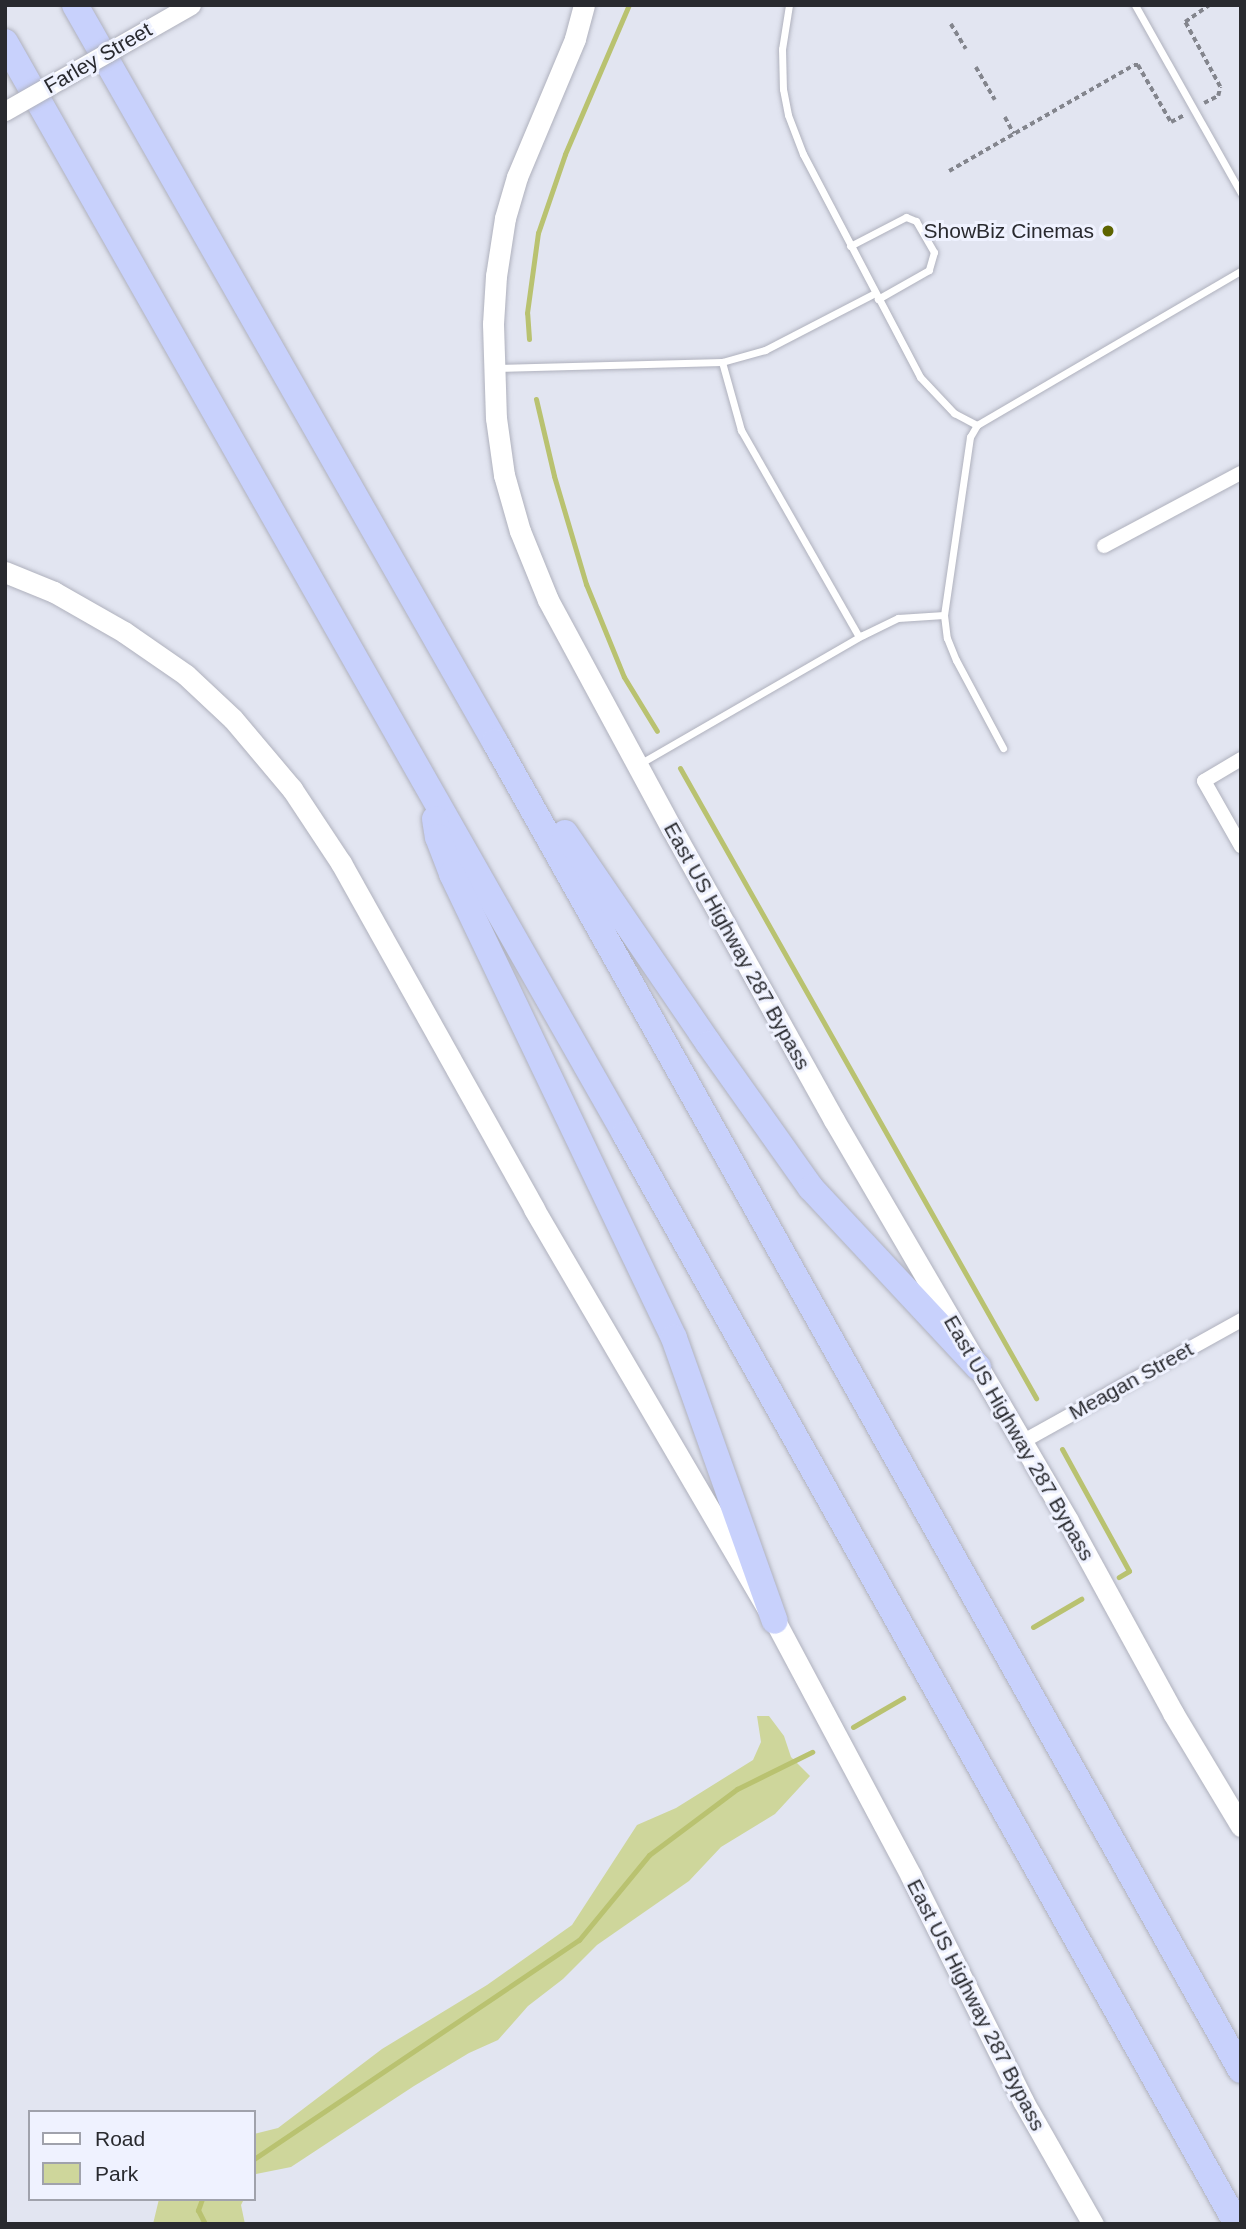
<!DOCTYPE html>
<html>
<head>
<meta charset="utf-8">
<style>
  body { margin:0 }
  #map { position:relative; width:1246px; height:2229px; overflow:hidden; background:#e2e5f1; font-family:Arial,sans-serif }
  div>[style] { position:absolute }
  .green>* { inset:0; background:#ced69b }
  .stream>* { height:5px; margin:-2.5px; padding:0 2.5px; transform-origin:2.5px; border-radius:2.5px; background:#b9c270 }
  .path>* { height:3.5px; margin-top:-1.75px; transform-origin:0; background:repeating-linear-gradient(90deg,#83858d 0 5px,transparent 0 8.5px) }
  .roads { filter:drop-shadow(0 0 2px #afb1bd) drop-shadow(0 0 2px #afb1bd) }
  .service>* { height:7px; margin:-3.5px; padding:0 3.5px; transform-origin:3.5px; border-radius:3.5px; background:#fff }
  .minor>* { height:14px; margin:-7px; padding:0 7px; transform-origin:7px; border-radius:7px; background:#fff }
  .secondary>* { height:21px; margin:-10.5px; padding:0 10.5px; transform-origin:10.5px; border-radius:10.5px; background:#fff }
  .motorway>* { height:26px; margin:-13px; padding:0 13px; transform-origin:13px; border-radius:13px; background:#c8d1fc }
  .bridges { filter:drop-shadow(0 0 2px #afb1bd) drop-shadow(0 0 2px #afb1bd) }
  .tertiary-bridge>* { height:19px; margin:-9.5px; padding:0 9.5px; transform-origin:9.5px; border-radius:9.5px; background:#fff }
  .dots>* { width:19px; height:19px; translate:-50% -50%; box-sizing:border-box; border:4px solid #eff2ff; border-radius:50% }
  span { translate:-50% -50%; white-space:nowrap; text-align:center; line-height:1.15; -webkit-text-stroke:6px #eff2ff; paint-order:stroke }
  .street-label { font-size:21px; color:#292a2f }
  .poi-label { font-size:21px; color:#292a2f }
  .right { translate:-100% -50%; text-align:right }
  .frame { position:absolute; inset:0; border:7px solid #292a2f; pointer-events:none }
  .legend { position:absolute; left:28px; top:2110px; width:228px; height:91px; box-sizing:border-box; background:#eff2ff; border:2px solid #a0a2ac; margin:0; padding:9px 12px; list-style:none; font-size:21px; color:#292a2f }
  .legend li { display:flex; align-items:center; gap:14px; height:35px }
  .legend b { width:35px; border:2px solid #a0a2ac }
</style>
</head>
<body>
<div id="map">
  <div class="green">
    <div style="clip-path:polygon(757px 1716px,769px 1716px,784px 1736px,791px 1757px,810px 1776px,775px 1814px,721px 1847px,689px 1881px,597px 1945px,563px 1979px,528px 2006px,498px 2040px,469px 2053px,414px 2086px,291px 2167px,256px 2174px,254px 2178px,254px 2134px,278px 2128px,382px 2049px,487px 1985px,572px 1925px,637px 1825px,676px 1808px,753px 1760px,761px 1742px)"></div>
    <div style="clip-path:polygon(159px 2199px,244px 2199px,241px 2205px,245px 2224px,153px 2224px)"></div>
  </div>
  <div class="stream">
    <div style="left:529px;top:339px;width:26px;rotate:-94deg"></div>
    <div style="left:527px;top:313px;width:81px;rotate:-82.2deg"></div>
    <div style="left:538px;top:233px;width:83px;rotate:-71.1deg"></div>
    <div style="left:565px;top:154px;width:162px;rotate:-66.8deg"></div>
    <div style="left:536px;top:399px;width:79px;rotate:76.8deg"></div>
    <div style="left:554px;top:476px;width:113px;rotate:73.5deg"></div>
    <div style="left:586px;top:584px;width:100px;rotate:67.8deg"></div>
    <div style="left:624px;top:677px;width:63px;rotate:58.6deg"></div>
    <div style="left:680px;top:768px;width:724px;rotate:60.53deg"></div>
    <div style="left:1062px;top:1449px;width:139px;rotate:61.2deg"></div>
    <div style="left:1129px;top:1571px;width:12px;rotate:149deg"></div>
    <div style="left:1033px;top:1627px;width:56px;rotate:-30.3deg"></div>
    <div style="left:853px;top:1727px;width:58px;rotate:-30.1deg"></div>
    <div style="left:254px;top:2159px;width:392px;rotate:-34deg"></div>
    <div style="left:579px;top:1940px;width:110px;rotate:-50.5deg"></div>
    <div style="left:649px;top:1855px;width:110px;rotate:-36.9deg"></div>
    <div style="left:737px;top:1789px;width:84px;rotate:-26.3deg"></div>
    <div style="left:202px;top:2199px;width:12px;rotate:110deg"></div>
    <div style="left:198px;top:2210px;width:16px;rotate:63deg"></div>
  </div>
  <div class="path">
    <div style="left:951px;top:24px;width:29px;rotate:59deg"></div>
    <div style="left:976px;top:67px;width:38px;rotate:60deg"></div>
    <div style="left:1204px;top:103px;width:16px;rotate:-27deg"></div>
    <div style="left:1218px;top:96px;width:9px;rotate:-77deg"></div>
    <div style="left:1220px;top:87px;width:74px;rotate:-118.3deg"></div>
    <div style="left:1185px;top:22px;width:29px;rotate:-35deg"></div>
    <div style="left:1005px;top:117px;width:19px;rotate:62deg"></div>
    <div style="left:949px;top:171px;width:213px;rotate:-29.8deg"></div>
    <div style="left:1134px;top:65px;width:4px"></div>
    <div style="left:1138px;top:65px;width:66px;rotate:59.9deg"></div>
    <div style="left:1171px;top:122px;width:15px;rotate:-28deg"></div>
  </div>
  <div class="roads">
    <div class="service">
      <div style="left:789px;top:5px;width:45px;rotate:99deg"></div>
      <div style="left:782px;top:49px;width:40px;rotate:88.6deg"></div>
      <div style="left:783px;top:89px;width:26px;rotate:79deg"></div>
      <div style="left:788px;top:115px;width:42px;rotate:69deg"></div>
      <div style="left:803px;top:154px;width:252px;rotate:62.3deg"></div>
      <div style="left:920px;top:377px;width:50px;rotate:46.6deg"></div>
      <div style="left:954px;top:413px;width:26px;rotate:28deg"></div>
      <div style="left:1135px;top:5px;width:216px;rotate:60.6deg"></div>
      <div style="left:850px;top:246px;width:63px;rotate:-27.4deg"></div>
      <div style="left:906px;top:217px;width:11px;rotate:22deg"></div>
      <div style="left:916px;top:221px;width:36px;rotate:60deg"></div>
      <div style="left:934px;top:252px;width:19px;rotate:106deg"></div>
      <div style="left:929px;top:270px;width:59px;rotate:150.4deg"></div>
      <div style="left:722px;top:362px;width:71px;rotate:74.4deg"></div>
      <div style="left:741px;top:430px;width:238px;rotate:60.3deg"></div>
      <div style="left:497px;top:368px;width:225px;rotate:-1.5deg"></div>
      <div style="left:722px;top:362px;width:45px;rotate:-15.6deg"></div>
      <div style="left:765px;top:350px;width:124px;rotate:-27.4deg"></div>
      <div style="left:944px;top:615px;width:23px;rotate:83deg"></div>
      <div style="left:947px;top:638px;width:24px;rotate:68deg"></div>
      <div style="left:956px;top:660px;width:100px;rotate:61.9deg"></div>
      <div style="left:641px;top:763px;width:256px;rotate:-30deg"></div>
      <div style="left:863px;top:635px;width:39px;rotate:-26deg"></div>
      <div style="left:898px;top:618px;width:46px;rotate:-3.7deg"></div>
      <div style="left:944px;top:615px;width:180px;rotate:-81.7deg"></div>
      <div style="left:970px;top:437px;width:14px;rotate:-60deg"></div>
      <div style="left:977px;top:425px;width:306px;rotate:-30.3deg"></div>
    </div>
    <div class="minor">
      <div style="left:1104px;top:546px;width:155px;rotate:-28.1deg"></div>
      <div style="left:1241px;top:759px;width:43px;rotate:149.3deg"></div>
      <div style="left:1204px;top:781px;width:75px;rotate:60.4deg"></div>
      <div style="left:1022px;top:1442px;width:251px;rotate:-29.1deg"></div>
    </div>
    <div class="secondary">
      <div style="left:584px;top:5px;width:35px;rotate:105deg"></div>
      <div style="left:575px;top:39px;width:150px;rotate:112.8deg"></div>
      <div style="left:517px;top:177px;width:43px;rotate:106.3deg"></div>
      <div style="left:505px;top:218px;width:59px;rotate:98.8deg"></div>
      <div style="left:496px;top:276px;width:48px;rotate:93.6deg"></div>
      <div style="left:493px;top:324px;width:94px;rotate:88.2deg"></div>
      <div style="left:496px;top:418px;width:58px;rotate:82deg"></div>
      <div style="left:504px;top:475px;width:58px;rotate:74.1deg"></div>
      <div style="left:520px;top:531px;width:74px;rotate:67.9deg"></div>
      <div style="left:548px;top:600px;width:260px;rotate:61.6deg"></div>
      <div style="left:672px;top:829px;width:333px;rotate:60.9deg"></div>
      <div style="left:834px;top:1120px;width:464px;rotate:59.7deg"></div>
      <div style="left:1068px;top:1521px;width:219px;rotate:61.3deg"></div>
      <div style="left:1173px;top:1713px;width:132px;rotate:59deg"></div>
      <div style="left:5px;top:572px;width:53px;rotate:22.2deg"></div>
      <div style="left:54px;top:592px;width:81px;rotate:29.7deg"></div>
      <div style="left:124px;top:632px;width:75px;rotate:34.7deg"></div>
      <div style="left:186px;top:675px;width:64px;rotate:43.1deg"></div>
      <div style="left:233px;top:719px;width:92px;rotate:49.9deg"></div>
      <div style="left:292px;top:789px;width:89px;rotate:56.5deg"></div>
      <div style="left:341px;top:863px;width:396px;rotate:60.8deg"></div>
      <div style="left:534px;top:1209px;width:477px;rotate:59.7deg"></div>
      <div style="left:775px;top:1621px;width:289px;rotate:61.9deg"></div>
      <div style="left:911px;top:1876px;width:251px;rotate:63.5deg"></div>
      <div style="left:1023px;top:2101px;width:142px;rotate:60.4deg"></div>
    </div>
    <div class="motorway">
      <div style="left:75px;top:5px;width:848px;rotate:60.32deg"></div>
      <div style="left:495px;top:742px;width:1523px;rotate:60.68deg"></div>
      <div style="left:5px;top:42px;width:1256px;rotate:60.41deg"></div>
      <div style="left:625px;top:1134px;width:1250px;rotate:60.69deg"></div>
      <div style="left:435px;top:819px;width:18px;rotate:81deg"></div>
      <div style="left:438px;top:837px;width:40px;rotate:69deg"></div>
      <div style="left:452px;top:874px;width:514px;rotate:64.43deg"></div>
      <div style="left:674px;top:1338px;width:300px;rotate:70.4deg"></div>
      <div style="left:565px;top:833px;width:255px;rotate:55.7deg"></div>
      <div style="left:709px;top:1044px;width:176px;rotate:54.7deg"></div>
      <div style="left:811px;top:1188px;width:245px;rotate:47deg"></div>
    </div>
  </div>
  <div class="bridges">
    <div class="tertiary-bridge">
      <div style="left:5px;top:111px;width:214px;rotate:-29.7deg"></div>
    </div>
  </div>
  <div class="dots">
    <div style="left:1108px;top:231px;background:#5d6401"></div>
  </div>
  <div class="street-label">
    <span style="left:98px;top:58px;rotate:-30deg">Farley Street</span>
    <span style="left:737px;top:946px;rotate:61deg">East US Highway 287 Bypass</span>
    <span style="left:1131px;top:1381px;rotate:-29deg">Meagan Street</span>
    <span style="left:1019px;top:1438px;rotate:60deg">East US Highway 287 Bypass</span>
    <span style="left:976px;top:2005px;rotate:63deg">East US Highway 287 Bypass</span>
  </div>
  <div class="poi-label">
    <span class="right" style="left:1094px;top:231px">ShowBiz Cinemas</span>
  </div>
  <div class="frame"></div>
  <ul class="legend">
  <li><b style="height:9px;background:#fff"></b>Road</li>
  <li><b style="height:19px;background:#ced69b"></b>Park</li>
  </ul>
</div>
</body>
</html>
